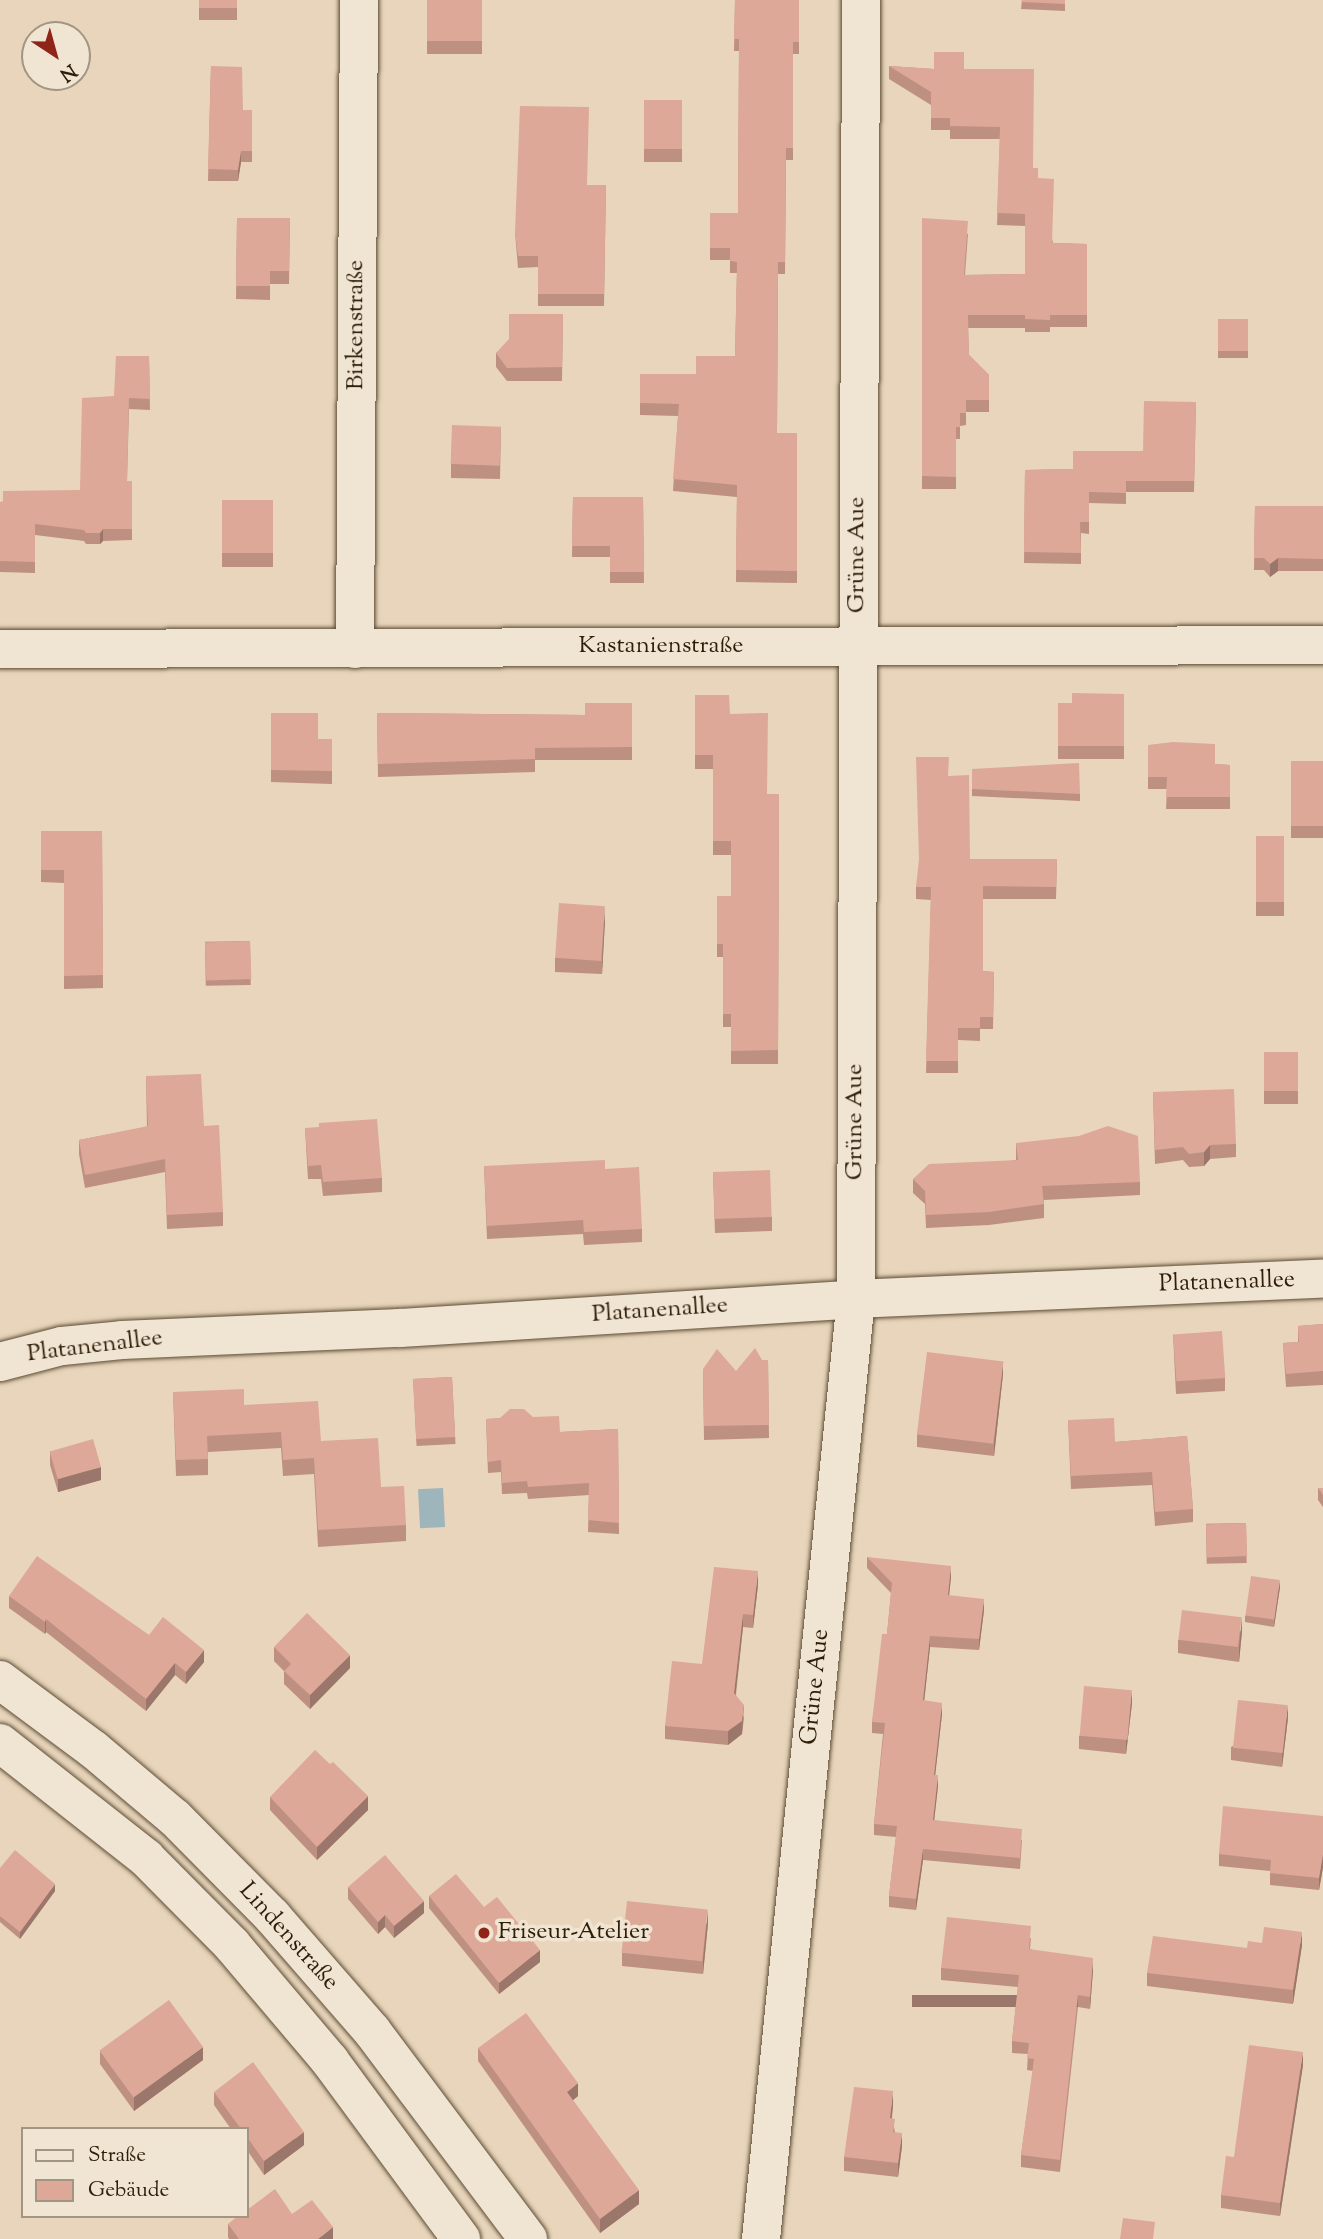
<!DOCTYPE html>
<html>
<head>
<meta charset="utf-8">
<style>
  body { margin:0 }
  #map { position:relative; width:1323px; height:2239px; overflow:hidden; background:#e8d5bb; font-family:"Sorts Mill Goudy",serif }
  div>[style] { position:absolute }
  .water>* { inset:0; background:#9eb5bc; transform-origin:0 0 }
  .roads { filter:drop-shadow(0 0 2px #5c4c34) drop-shadow(0 0 2px #5c4c34) }
  .minor>* { height:38px; margin:-19px; padding:0 19px; transform-origin:19px; border-radius:19px; background:#f0e4d3 }
  .wall>* { inset:0; background:#be9082; transform-origin:0 0 }
  .shaded-wall>* { inset:0; background:#9b766a; transform-origin:0 0 }
  .building>* { inset:0; background:#dda897; transform-origin:0 0 }
  .dots>* { width:19px; height:19px; translate:-50% -50%; box-sizing:border-box; border:4px solid #f0e4d3; border-radius:50% }
  span { translate:-50% -50%; white-space:nowrap; text-align:center; line-height:1.15; -webkit-text-stroke:7px #f0e4d3; paint-order:stroke }
  .street-label { font-size:24px; color:#2e1e07 }
  .poi-label { font-size:24px; color:#2e1e07 }
  .left { translate:0 -50%; text-align:left }
  .legend { position:absolute; left:21px; top:2127px; width:228px; height:91px; box-sizing:border-box; background:#f0e4d3; border:2px solid #a29581; margin:0; padding:9px 12px; list-style:none; font-size:21px; color:#2e1e07 }
  .legend li { display:flex; align-items:center; gap:14px; height:35px }
  .legend b { width:35px; border:2px solid #a29581 }
  .north { position:absolute; left:21px; top:21px; width:70px; height:70px; box-sizing:border-box; background:#f0e4d3; border:2px solid #a29581; border-radius:50%; rotate:144deg; font-size:19px; font-weight:700; line-height:28px; text-align:center; color:#2e1e07 }
  .north::after { content:''; display:block; margin:auto; width:24px; height:32px; background:#8f2418; clip-path:polygon(50% 0,100% 100%,50% 72%,0 100%) }
</style>
</head>
<body>
<div id="map">
  <div class="water">
    <div style="left:443px;top:1488px;width:39px;height:25px;rotate:87deg"></div>
  </div>
  <div class="roads">
    <div class="minor">
      <div style="left:0;top:649px;width:1323px;rotate:-0.17deg"></div>
      <div style="left:355px;top:649px;width:649px;rotate:-89.65deg"></div>
      <div style="left:0;top:1362px;width:64px;rotate:-14.5deg"></div>
      <div style="left:62px;top:1346px;width:60px;rotate:-5.7deg"></div>
      <div style="left:122px;top:1340px;width:278px;rotate:-2.5deg"></div>
      <div style="left:400px;top:1328px;width:457px;rotate:-3.6deg"></div>
      <div style="left:856px;top:1299px;width:467px;rotate:-2.5deg"></div>
      <div style="left:0;top:1680px;width:116px;rotate:36.6deg"></div>
      <div style="left:93px;top:1749px;width:107px;rotate:40.1deg"></div>
      <div style="left:175px;top:1818px;width:138px;rotate:45.3deg"></div>
      <div style="left:272px;top:1916px;width:152px;rotate:49deg"></div>
      <div style="left:372px;top:2031px;width:260px;rotate:53.1deg"></div>
      <div style="left:0;top:1743px;width:186px;rotate:38.2deg"></div>
      <div style="left:146px;top:1858px;width:122px;rotate:45.3deg"></div>
      <div style="left:232px;top:1945px;width:152px;rotate:49.8deg"></div>
      <div style="left:330px;top:2061px;width:221px;rotate:53.6deg"></div>
      <div style="left:761px;top:2239px;width:945px;rotate:-84.23deg"></div>
      <div style="left:856px;top:1299px;width:1299px;rotate:-89.78deg"></div>
    </div>
  </div>
  <div class="wall">
    <div style="left:199px;top:0;width:38px;height:20px"></div>
    <div style="left:427px;top:0;width:55px;height:54px"></div>
    <div style="clip-path:polygon(735px 0,799px 0,799px 54px,793px 54px,793px 160px,786px 160px,785px 274px,778px 274px,777px 433px,797px 433px,797px 583px,736px 582px,737px 497px,673px 491px,678px 416px,640px 415px,640px 374px,696px 374px,735px 356px,737px 273px,730px 273px,730px 260px,710px 260px,710px 213px,738px 213px,739px 51px,734px 51px)"></div>
    <div style="clip-path:polygon(1022px 0,1065px 0,1065px 11px,1021px 9px)"></div>
    <div style="clip-path:polygon(211px 66px,243px 110px,252px 110px,252px 162px,241px 162px,238px 181px,208px 181px)"></div>
    <div style="clip-path:polygon(889px 66px,934px 69px,964px 69px,1033px 168px,1038px 178px,1053px 243px,1087px 244px,1087px 327px,1050px 327px,1050px 332px,1025px 332px,1025px 328px,968px 328px,969px 355px,989px 375px,989px 412px,966px 412px,966px 425px,960px 426px,960px 439px,956px 439px,956px 489px,922px 489px,922px 218px,968px 234px,965px 275px,1025px 274px,1025px 226px,997px 225px,1000px 139px,950px 139px,950px 130px,931px 130px,931px 105px,889px 79px)"></div>
    <div style="left:644px;top:100px;width:38px;height:62px"></div>
    <div style="clip-path:polygon(588px 185px,606px 185px,604px 306px,538px 306px,538px 267px,518px 268px,515px 232px)"></div>
    <div style="clip-path:polygon(237px 218px,290px 218px,289px 284px,270px 284px,270px 300px,236px 299px)"></div>
    <div style="clip-path:polygon(563px 314px,562px 381px,507px 381px,496px 367px,496px 353px)"></div>
    <div style="left:1218px;top:319px;width:30px;height:39px"></div>
    <div style="clip-path:polygon(149px 356px,150px 410px,129px 409px,127px 481px,132px 481px,132px 540px,103px 541px,100px 544px,86px 544px,84px 541px,35px 535px,35px 573px,0 572px,0 502px,80px 490px)"></div>
    <div style="clip-path:polygon(1196px 402px,1194px 492px,1126px 492px,1126px 504px,1089px 503px,1089px 534px,1081px 533px,1081px 564px,1024px 563px,1025px 470px,1073px 469px,1143px 451px)"></div>
    <div style="clip-path:polygon(501px 427px,500px 479px,451px 478px,451px 464px)"></div>
    <div style="clip-path:polygon(573px 497px,643px 497px,644px 583px,610px 583px,610px 557px,572px 557px)"></div>
    <div style="left:222px;top:500px;width:51px;height:67px"></div>
    <div style="clip-path:polygon(1255px 506px,1323px 506px,1323px 571px,1278px 571px,1270px 577px,1264px 570px,1254px 570px)"></div>
    <div style="clip-path:polygon(1124px 694px,1124px 759px,1058px 759px,1058px 703px,1072px 703px)"></div>
    <div style="clip-path:polygon(695px 695px,730px 714px,767px 794px,779px 794px,778px 1064px,731px 1064px,731px 1027px,723px 1027px,723px 957px,717px 957px,717px 896px,731px 896px,731px 855px,713px 855px,713px 769px,695px 769px)"></div>
    <div style="clip-path:polygon(632px 703px,632px 760px,535px 760px,535px 772px,378px 777px,377px 713px,585px 715px)"></div>
    <div style="clip-path:polygon(271px 713px,318px 739px,332px 739px,332px 784px,271px 782px)"></div>
    <div style="clip-path:polygon(1148px 745px,1215px 764px,1230px 765px,1230px 809px,1166px 809px,1167px 789px,1148px 789px)"></div>
    <div style="left:1291px;top:761px;width:32px;height:77px"></div>
    <div style="clip-path:polygon(972px 769px,1080px 794px,1080px 801px,972px 796px)"></div>
    <div style="clip-path:polygon(949px 776px,970px 859px,1057px 859px,1056px 899px,983px 899px,983px 971px,994px 972px,993px 1029px,980px 1029px,980px 1041px,958px 1040px,958px 1073px,926px 1073px,931px 900px,916px 899px,916px 887px)"></div>
    <div style="clip-path:polygon(41px 831px,102px 831px,103px 988px,64px 989px,64px 883px,41px 882px)"></div>
    <div style="left:1256px;top:836px;width:28px;height:80px"></div>
    <div style="clip-path:polygon(605px 920px,602px 974px,555px 972px,555px 958px)"></div>
    <div style="left:250px;top:941px;width:44px;height:45px;rotate:89deg"></div>
    <div style="left:1264px;top:1052px;width:34px;height:52px"></div>
    <div style="clip-path:polygon(146px 1076px,204px 1126px,223px 1212px,223px 1226px,167px 1229px,165px 1172px,85px 1188px,79px 1154px,79px 1140px,147px 1127px)"></div>
    <div style="clip-path:polygon(1153px 1092px,1236px 1144px,1236px 1157px,1210px 1159px,1204px 1166px,1189px 1167px,1183px 1160px,1155px 1164px)"></div>
    <div style="clip-path:polygon(305px 1128px,382px 1178px,382px 1192px,323px 1196px,321px 1179px,308px 1179px)"></div>
    <div style="clip-path:polygon(1016px 1143px,1140px 1182px,1140px 1195px,1044px 1200px,1044px 1218px,989px 1225px,926px 1228px,925px 1204px,913px 1193px,913px 1179px,1016px 1160px)"></div>
    <div style="clip-path:polygon(484px 1166px,605px 1169px,642px 1229px,642px 1242px,584px 1245px,583px 1234px,487px 1239px)"></div>
    <div style="clip-path:polygon(713px 1173px,772px 1217px,772px 1231px,715px 1233px)"></div>
    <div style="clip-path:polygon(1323px 1324px,1323px 1385px,1286px 1387px,1283px 1343px,1298px 1342px,1298px 1326px)"></div>
    <div style="clip-path:polygon(1173px 1334px,1225px 1378px,1225px 1391px,1176px 1394px)"></div>
    <div style="clip-path:polygon(762px 1360px,768px 1360px,769px 1438px,704px 1440px,703px 1369px,736px 1371px)"></div>
    <div style="clip-path:polygon(1003px 1374px,994px 1456px,917px 1447px,917px 1434px)"></div>
    <div style="left:452px;top:1377px;width:67px;height:39px;rotate:87deg"></div>
    <div style="clip-path:polygon(173px 1392px,244px 1405px,321px 1441px,381px 1487px,406px 1525px,406px 1541px,318px 1547px,314px 1474px,283px 1476px,281px 1448px,208px 1452px,208px 1475px,176px 1476px)"></div>
    <div style="clip-path:polygon(533px 1417px,560px 1432px,618px 1429px,619px 1534px,588px 1532px,589px 1495px,528px 1499px,527px 1493px,502px 1494px,501px 1472px,488px 1473px,486px 1419px)"></div>
    <div style="clip-path:polygon(1068px 1420px,1115px 1442px,1187px 1436px,1193px 1509px,1193px 1522px,1155px 1526px,1152px 1485px,1071px 1489px)"></div>
    <div style="clip-path:polygon(50px 1451px,101px 1480px,58px 1492px,50px 1465px)"></div>
    <div style="clip-path:polygon(1318px 1488px,1323px 1488px,1323px 1507px,1318px 1500px)"></div>
    <div style="left:1246px;top:1523px;width:40px;height:40px;rotate:89deg"></div>
    <div style="clip-path:polygon(867px 1557px,951px 1577px,949px 1595px,984px 1610px,979px 1650px,930px 1647px,924px 1701px,942px 1714px,935px 1775px,938px 1786px,934px 1820px,1022px 1840px,1020px 1869px,923px 1860px,916px 1910px,889px 1907px,889px 1896px,896px 1837px,874px 1835px,874px 1824px,883px 1734px,872px 1733px,872px 1722px,887px 1634px,891px 1593px,867px 1568px)"></div>
    <div style="clip-path:polygon(758px 1585px,753px 1628px,743px 1627px,736px 1695px,744px 1718px,742px 1734px,728px 1745px,665px 1739px,665px 1726px,702px 1664px)"></div>
    <div style="clip-path:polygon(1280px 1587px,1274px 1627px,1245px 1622px,1245px 1616px)"></div>
    <div style="clip-path:polygon(9px 1596px,149px 1635px,204px 1662px,186px 1684px,175px 1675px,146px 1711px,46px 1632px,45px 1634px,9px 1608px)"></div>
    <div style="clip-path:polygon(1242px 1631px,1239px 1662px,1178px 1653px,1178px 1640px)"></div>
    <div style="clip-path:polygon(274px 1647px,350px 1668px,310px 1709px,284px 1684px,284px 1671px,274px 1661px)"></div>
    <div style="clip-path:polygon(1132px 1703px,1126px 1754px,1079px 1749px,1079px 1736px)"></div>
    <div style="clip-path:polygon(1288px 1718px,1282px 1767px,1231px 1760px,1231px 1747px)"></div>
    <div style="clip-path:polygon(270px 1797px,368px 1810px,317px 1860px,270px 1810px)"></div>
    <div style="clip-path:polygon(1323px 1816px,1323px 1867px,1319px 1890px,1270px 1885px,1270px 1871px,1219px 1866px,1219px 1854px)"></div>
    <div style="clip-path:polygon(0 1868px,55px 1891px,20px 1939px,0 1922px)"></div>
    <div style="clip-path:polygon(348px 1887px,424px 1913px,394px 1938px,385px 1927px,378px 1934px,348px 1899px)"></div>
    <div style="clip-path:polygon(429px 1896px,484px 1907px,540px 1962px,499px 1994px,429px 1908px)"></div>
    <div style="clip-path:polygon(708px 1923px,703px 1974px,622px 1966px,622px 1953px)"></div>
    <div style="clip-path:polygon(1031px 1938px,1030px 1949px,1093px 1970px,1090px 2009px,1078px 2007px,1060px 2172px,1021px 2167px,1021px 2155px,1033px 2071px,1027px 2070px,1028px 2054px,1012px 2053px,1012px 2041px,1018px 1987px,941px 1980px,941px 1968px)"></div>
    <div style="clip-path:polygon(1262px 1943px,1302px 1945px,1293px 2004px,1147px 1986px,1147px 1973px,1247px 1948px)"></div>
    <div style="clip-path:polygon(478px 2048px,578px 2096px,573px 2100px,639px 2204px,600px 2233px,478px 2061px)"></div>
    <div style="clip-path:polygon(100px 2051px,203px 2060px,134px 2111px,100px 2064px)"></div>
    <div style="clip-path:polygon(1303px 2065px,1280px 2216px,1221px 2208px,1221px 2195px,1234px 2157px)"></div>
    <div style="clip-path:polygon(214px 2092px,304px 2145px,264px 2175px,247px 2150px,247px 2129px,231px 2129px,214px 2105px)"></div>
    <div style="clip-path:polygon(893px 2105px,892px 2118px,895px 2132px,902px 2146px,898px 2177px,844px 2171px,844px 2157px)"></div>
    <div style="clip-path:polygon(228px 2224px,333px 2239px,229px 2239px,228px 2237px)"></div>
  </div>
  <div class="shaded-wall">
    <div style="clip-path:polygon(241px 151px,241px 162px,238px 181px,238px 170px)"></div>
    <div style="clip-path:polygon(103px 529px,103px 541px,100px 544px,100px 533px)"></div>
    <div style="clip-path:polygon(1278px 558px,1278px 571px,1270px 577px,1270px 564px)"></div>
    <div style="clip-path:polygon(605px 906px,605px 920px,602px 974px,602px 961px)"></div>
    <div style="clip-path:polygon(1210px 1145px,1210px 1159px,1204px 1166px,1204px 1152px)"></div>
    <div style="clip-path:polygon(1003px 1361px,1003px 1374px,994px 1456px,994px 1443px)"></div>
    <div style="clip-path:polygon(101px 1467px,101px 1480px,58px 1492px,58px 1478px)"></div>
    <div style="clip-path:polygon(951px 1566px,951px 1577px,948px 1606px,948px 1595px)"></div>
    <div style="clip-path:polygon(758px 1571px,758px 1585px,753px 1628px,753px 1615px)"></div>
    <div style="clip-path:polygon(1280px 1580px,1280px 1587px,1274px 1627px,1274px 1620px)"></div>
    <div style="clip-path:polygon(984px 1599px,984px 1610px,979px 1650px,979px 1639px)"></div>
    <div style="clip-path:polygon(743px 1614px,743px 1627px,734px 1707px,734px 1693px)"></div>
    <div style="clip-path:polygon(1242px 1617px,1242px 1631px,1239px 1662px,1239px 1648px)"></div>
    <div style="clip-path:polygon(46px 1619px,46px 1632px,45px 1634px,45px 1622px)"></div>
    <div style="clip-path:polygon(930px 1636px,930px 1647px,923px 1712px,923px 1700px)"></div>
    <div style="clip-path:polygon(204px 1650px,204px 1662px,186px 1684px,186px 1672px)"></div>
    <div style="clip-path:polygon(350px 1655px,350px 1668px,310px 1709px,310px 1695px)"></div>
    <div style="clip-path:polygon(175px 1663px,175px 1675px,146px 1711px,146px 1699px)"></div>
    <div style="clip-path:polygon(1132px 1690px,1132px 1703px,1126px 1754px,1126px 1741px)"></div>
    <div style="clip-path:polygon(942px 1703px,942px 1714px,934px 1786px,934px 1775px)"></div>
    <div style="clip-path:polygon(744px 1705px,742px 1734px,728px 1745px,728px 1731px)"></div>
    <div style="clip-path:polygon(1288px 1705px,1288px 1718px,1282px 1767px,1282px 1754px)"></div>
    <div style="clip-path:polygon(938px 1775px,938px 1786px,933px 1831px,933px 1820px)"></div>
    <div style="clip-path:polygon(368px 1796px,368px 1810px,317px 1860px,317px 1847px)"></div>
    <div style="clip-path:polygon(923px 1849px,923px 1860px,916px 1910px,916px 1899px)"></div>
    <div style="clip-path:polygon(1322px 1855px,1323px 1855px,1323px 1867px,1319px 1890px,1319px 1878px)"></div>
    <div style="clip-path:polygon(55px 1884px,55px 1891px,20px 1939px,20px 1932px)"></div>
    <div style="clip-path:polygon(424px 1901px,424px 1913px,394px 1938px,394px 1926px)"></div>
    <div style="clip-path:polygon(708px 1910px,708px 1923px,703px 1974px,703px 1961px)"></div>
    <div style="clip-path:polygon(385px 1915px,385px 1927px,378px 1934px,378px 1922px)"></div>
    <div style="clip-path:polygon(1302px 1932px,1302px 1945px,1293px 2004px,1293px 1990px)"></div>
    <div style="clip-path:polygon(540px 1950px,540px 1962px,499px 1994px,499px 1983px)"></div>
    <div style="clip-path:polygon(1093px 1958px,1093px 1970px,1090px 2009px,1090px 1997px)"></div>
    <div style="left:1078px;top:1995px;width:12px;height:166px;rotate:90deg"></div>
    <div style="clip-path:polygon(203px 2047px,203px 2060px,134px 2111px,134px 2097px)"></div>
    <div style="clip-path:polygon(1303px 2052px,1303px 2065px,1280px 2216px,1280px 2203px)"></div>
    <div style="clip-path:polygon(578px 2083px,578px 2096px,567px 2105px,567px 2092px)"></div>
    <div style="clip-path:polygon(893px 2091px,893px 2105px,890px 2132px,890px 2118px)"></div>
    <div style="clip-path:polygon(304px 2132px,304px 2145px,264px 2175px,264px 2161px)"></div>
    <div style="clip-path:polygon(902px 2133px,902px 2146px,898px 2177px,898px 2163px)"></div>
    <div style="clip-path:polygon(639px 2190px,639px 2204px,600px 2233px,600px 2219px)"></div>
    <div style="clip-path:polygon(333px 2227px,333px 2239px,318px 2239px)"></div>
  </div>
  <div class="building">
    <div style="left:199px;top:0;width:38px;height:8px"></div>
    <div style="left:427px;top:0;width:55px;height:41px"></div>
    <div style="clip-path:polygon(735px 0,799px 0,799px 42px,793px 42px,793px 148px,786px 148px,785px 262px,778px 262px,777px 433px,797px 433px,797px 571px,736px 570px,737px 485px,673px 479px,679px 404px,640px 403px,640px 374px,696px 374px,696px 356px,735px 356px,737px 262px,730px 261px,730px 248px,710px 248px,710px 213px,738px 213px,739px 39px,734px 39px)"></div>
    <div style="clip-path:polygon(1022px 0,1065px 0,1065px 4px,1021px 2px)"></div>
    <div style="clip-path:polygon(934px 52px,964px 52px,964px 69px,1034px 69px,1033px 168px,1038px 168px,1038px 178px,1054px 179px,1052px 243px,1087px 244px,1087px 315px,1050px 315px,1050px 320px,1025px 319px,1025px 315px,968px 315px,969px 355px,989px 375px,989px 400px,966px 400px,966px 413px,960px 413px,960px 427px,956px 427px,956px 477px,922px 476px,922px 218px,968px 221px,964px 275px,1025px 274px,1025px 214px,997px 213px,1000px 127px,950px 126px,950px 118px,931px 118px,931px 92px,889px 66px,934px 69px)"></div>
    <div style="clip-path:polygon(211px 66px,242px 67px,243px 110px,252px 110px,252px 151px,241px 151px,238px 170px,208px 169px)"></div>
    <div style="left:644px;top:100px;width:38px;height:49px"></div>
    <div style="clip-path:polygon(520px 106px,589px 107px,587px 185px,606px 185px,604px 294px,538px 294px,538px 256px,518px 256px,515px 232px)"></div>
    <div style="clip-path:polygon(237px 218px,290px 218px,289px 271px,270px 271px,270px 286px,236px 286px)"></div>
    <div style="clip-path:polygon(509px 314px,563px 314px,562px 367px,507px 368px,496px 353px,509px 339px)"></div>
    <div style="left:1218px;top:319px;width:30px;height:32px"></div>
    <div style="clip-path:polygon(116px 356px,149px 356px,150px 399px,129px 398px,127px 481px,132px 481px,132px 529px,103px 529px,100px 533px,86px 533px,84px 530px,35px 524px,35px 562px,0 561px,0 502px,3px 502px,3px 491px,80px 490px,82px 398px,114px 396px)"></div>
    <div style="clip-path:polygon(1144px 401px,1196px 402px,1194px 481px,1126px 481px,1126px 493px,1089px 492px,1089px 522px,1080px 522px,1081px 553px,1024px 552px,1025px 470px,1073px 469px,1073px 451px,1143px 451px)"></div>
    <div style="left:452px;top:425px;width:49px;height:39px;rotate:2deg"></div>
    <div style="clip-path:polygon(573px 497px,643px 497px,644px 572px,610px 572px,610px 546px,572px 546px)"></div>
    <div style="left:222px;top:500px;width:51px;height:53px"></div>
    <div style="clip-path:polygon(1255px 506px,1323px 506px,1323px 559px,1278px 558px,1270px 564px,1264px 558px,1254px 558px)"></div>
    <div style="clip-path:polygon(1072px 693px,1124px 694px,1124px 746px,1058px 746px,1058px 703px,1072px 703px)"></div>
    <div style="clip-path:polygon(695px 695px,729px 695px,730px 714px,768px 713px,767px 794px,779px 794px,778px 1050px,731px 1051px,731px 1014px,723px 1014px,723px 944px,717px 944px,717px 896px,731px 896px,731px 841px,713px 841px,713px 755px,695px 755px)"></div>
    <div style="clip-path:polygon(585px 703px,632px 703px,632px 747px,535px 748px,535px 759px,378px 764px,377px 713px,585px 715px)"></div>
    <div style="clip-path:polygon(271px 713px,318px 713px,318px 739px,332px 739px,332px 771px,271px 770px)"></div>
    <div style="clip-path:polygon(1173px 742px,1215px 744px,1215px 764px,1230px 765px,1230px 797px,1166px 797px,1167px 777px,1148px 777px,1148px 745px)"></div>
    <div style="clip-path:polygon(916px 757px,949px 757px,948px 776px,969px 775px,970px 859px,1057px 859px,1056px 887px,983px 886px,983px 971px,994px 972px,993px 1017px,980px 1017px,980px 1028px,958px 1028px,958px 1061px,926px 1061px,931px 887px,916px 887px,919px 859px)"></div>
    <div style="left:1291px;top:761px;width:32px;height:65px"></div>
    <div style="clip-path:polygon(1079px 763px,1080px 794px,972px 789px,972px 769px)"></div>
    <div style="clip-path:polygon(41px 831px,102px 831px,103px 975px,64px 976px,64px 870px,41px 870px)"></div>
    <div style="left:1256px;top:836px;width:28px;height:66px"></div>
    <div style="left:559px;top:903px;width:46px;height:55px;rotate:4deg"></div>
    <div style="left:250px;top:941px;width:38px;height:45px;rotate:88deg"></div>
    <div style="left:1264px;top:1052px;width:34px;height:39px"></div>
    <div style="clip-path:polygon(201px 1074px,204px 1126px,219px 1125px,223px 1212px,167px 1215px,165px 1159px,85px 1175px,79px 1140px,148px 1126px,146px 1076px)"></div>
    <div style="clip-path:polygon(1234px 1089px,1236px 1144px,1210px 1145px,1204px 1152px,1189px 1154px,1183px 1147px,1155px 1150px,1153px 1092px)"></div>
    <div style="clip-path:polygon(377px 1119px,382px 1178px,323px 1182px,321px 1165px,308px 1166px,305px 1128px,319px 1127px,319px 1123px)"></div>
    <div style="clip-path:polygon(1108px 1126px,1138px 1136px,1140px 1182px,1042px 1186px,1044px 1204px,989px 1212px,926px 1215px,925px 1191px,913px 1179px,929px 1164px,1018px 1160px,1016px 1143px,1079px 1136px)"></div>
    <div style="clip-path:polygon(605px 1160px,605px 1169px,639px 1167px,642px 1229px,584px 1232px,583px 1220px,487px 1226px,484px 1166px)"></div>
    <div style="left:770px;top:1170px;width:47px;height:57px;rotate:88deg"></div>
    <div style="clip-path:polygon(1323px 1324px,1323px 1371px,1286px 1374px,1283px 1343px,1299px 1342px,1298px 1326px)"></div>
    <div style="left:1222px;top:1331px;width:47px;height:49px;rotate:86deg"></div>
    <div style="clip-path:polygon(755px 1348px,762px 1360px,768px 1360px,769px 1425px,704px 1426px,703px 1369px,717px 1349px,736px 1371px)"></div>
    <div style="left:927px;top:1352px;width:77px;height:83px;rotate:7deg"></div>
    <div style="left:452px;top:1377px;width:60px;height:39px;rotate:87deg"></div>
    <div style="clip-path:polygon(244px 1389px,244px 1405px,318px 1401px,321px 1441px,378px 1438px,381px 1487px,404px 1486px,406px 1525px,318px 1530px,314px 1458px,283px 1460px,281px 1432px,207px 1436px,208px 1459px,176px 1460px,173px 1392px)"></div>
    <div style="clip-path:polygon(510px 1409px,524px 1409px,533px 1417px,559px 1416px,560px 1432px,618px 1429px,619px 1523px,588px 1520px,589px 1483px,528px 1487px,527px 1481px,502px 1483px,501px 1460px,488px 1462px,486px 1419px,500px 1418px)"></div>
    <div style="clip-path:polygon(1114px 1418px,1115px 1442px,1187px 1436px,1193px 1509px,1155px 1512px,1152px 1472px,1071px 1476px,1068px 1420px)"></div>
    <div style="left:93px;top:1439px;width:29px;height:45px;rotate:74deg"></div>
    <div style="clip-path:polygon(1318px 1488px,1323px 1488px,1323px 1495px)"></div>
    <div style="left:1246px;top:1523px;width:33px;height:40px;rotate:88deg"></div>
    <div style="clip-path:polygon(37px 1556px,149px 1635px,163px 1617px,204px 1650px,186px 1672px,175px 1663px,146px 1699px,46px 1619px,45px 1622px,9px 1596px)"></div>
    <div style="clip-path:polygon(867px 1557px,951px 1566px,948px 1595px,984px 1599px,979px 1639px,930px 1636px,923px 1700px,942px 1703px,934px 1775px,938px 1775px,933px 1820px,1022px 1829px,1020px 1858px,923px 1849px,916px 1899px,889px 1896px,897px 1826px,874px 1824px,885px 1723px,872px 1722px,882px 1634px,887px 1634px,892px 1583px)"></div>
    <div style="clip-path:polygon(714px 1567px,758px 1571px,753px 1615px,743px 1614px,734px 1693px,744px 1705px,742px 1721px,728px 1731px,665px 1726px,672px 1661px,702px 1664px)"></div>
    <div style="left:1251px;top:1576px;width:29px;height:40px;rotate:8deg"></div>
    <div style="left:1182px;top:1610px;width:60px;height:30px;rotate:7deg"></div>
    <div style="clip-path:polygon(307px 1613px,350px 1655px,310px 1695px,284px 1671px,291px 1664px,274px 1647px)"></div>
    <div style="left:1084px;top:1686px;width:48px;height:50px;rotate:5deg"></div>
    <div style="left:1238px;top:1700px;width:50px;height:48px;rotate:6deg"></div>
    <div style="clip-path:polygon(315px 1750px,330px 1764px,333px 1762px,368px 1796px,317px 1847px,270px 1797px)"></div>
    <div style="clip-path:polygon(1223px 1806px,1323px 1816px,1323px 1855px,1319px 1878px,1270px 1873px,1271px 1860px,1219px 1854px)"></div>
    <div style="clip-path:polygon(15px 1850px,55px 1884px,20px 1932px,0 1916px,0 1868px)"></div>
    <div style="clip-path:polygon(385px 1855px,424px 1901px,394px 1926px,385px 1915px,378px 1922px,348px 1887px)"></div>
    <div style="clip-path:polygon(456px 1874px,484px 1907px,497px 1897px,540px 1950px,499px 1983px,429px 1896px)"></div>
    <div style="left:627px;top:1901px;width:81px;height:52px;rotate:6deg"></div>
    <div style="clip-path:polygon(947px 1917px,1031px 1926px,1029px 1949px,1093px 1958px,1090px 1997px,1078px 1995px,1060px 2160px,1021px 2155px,1034px 2059px,1027px 2058px,1029px 2043px,1012px 2041px,1019px 1975px,941px 1968px)"></div>
    <div style="clip-path:polygon(1264px 1927px,1302px 1932px,1293px 1990px,1147px 1973px,1153px 1936px,1247px 1948px,1248px 1941px,1262px 1943px)"></div>
    <div style="left:169px;top:2000px;width:58px;height:86px;rotate:54deg"></div>
    <div style="clip-path:polygon(526px 2013px,578px 2083px,567px 2092px,639px 2190px,600px 2219px,478px 2048px)"></div>
    <div style="clip-path:polygon(1249px 2045px,1303px 2052px,1280px 2203px,1221px 2195px,1226px 2156px,1234px 2157px)"></div>
    <div style="clip-path:polygon(253px 2062px,304px 2132px,264px 2161px,247px 2137px,247px 2129px,241px 2129px,214px 2092px)"></div>
    <div style="clip-path:polygon(854px 2087px,893px 2091px,890px 2118px,895px 2119px,893px 2132px,902px 2133px,898px 2163px,844px 2157px)"></div>
    <div style="clip-path:polygon(275px 2189px,292px 2214px,312px 2200px,333px 2227px,318px 2239px,239px 2239px,228px 2224px,238px 2216px,247px 2216px,247px 2210px)"></div>
    <div style="clip-path:polygon(1123px 2218px,1155px 2222px,1153px 2239px,1120px 2239px)"></div>
  </div>
  <div class="dots">
    <div style="left:484px;top:1933px;background:#8f2418"></div>
  </div>
  <div class="street-label">
    <span style="left:357px;top:325px;rotate:-90deg">Birkenstraße</span>
    <span style="left:858px;top:555px;rotate:-90deg">Grüne Aue</span>
    <span style="left:661px;top:647px">Kastanienstraße</span>
    <span style="left:856px;top:1122px;rotate:-90deg">Grüne Aue</span>
    <span style="left:1227px;top:1283px;rotate:-2deg">Platanenallee</span>
    <span style="left:660px;top:1311px;rotate:-4deg">Platanenallee</span>
    <span style="left:95px;top:1347px;rotate:-7deg">Platanenallee</span>
    <span style="left:816px;top:1687px;rotate:-84deg">Grüne Aue</span>
    <span style="left:288px;top:1937px;rotate:48deg">Lindenstraße</span>
  </div>
  <div class="poi-label">
    <span class="left" style="left:498px;top:1933px">Friseur-Atelier</span>
  </div>
  <ul class="legend">
  <li><b style="height:9px;background:#f0e4d3"></b>Straße</li>
  <li><b style="height:19px;background:#dda897"></b>Gebäude</li>
  </ul>
  <div class="north">N</div>
</div>
</body>
</html>
